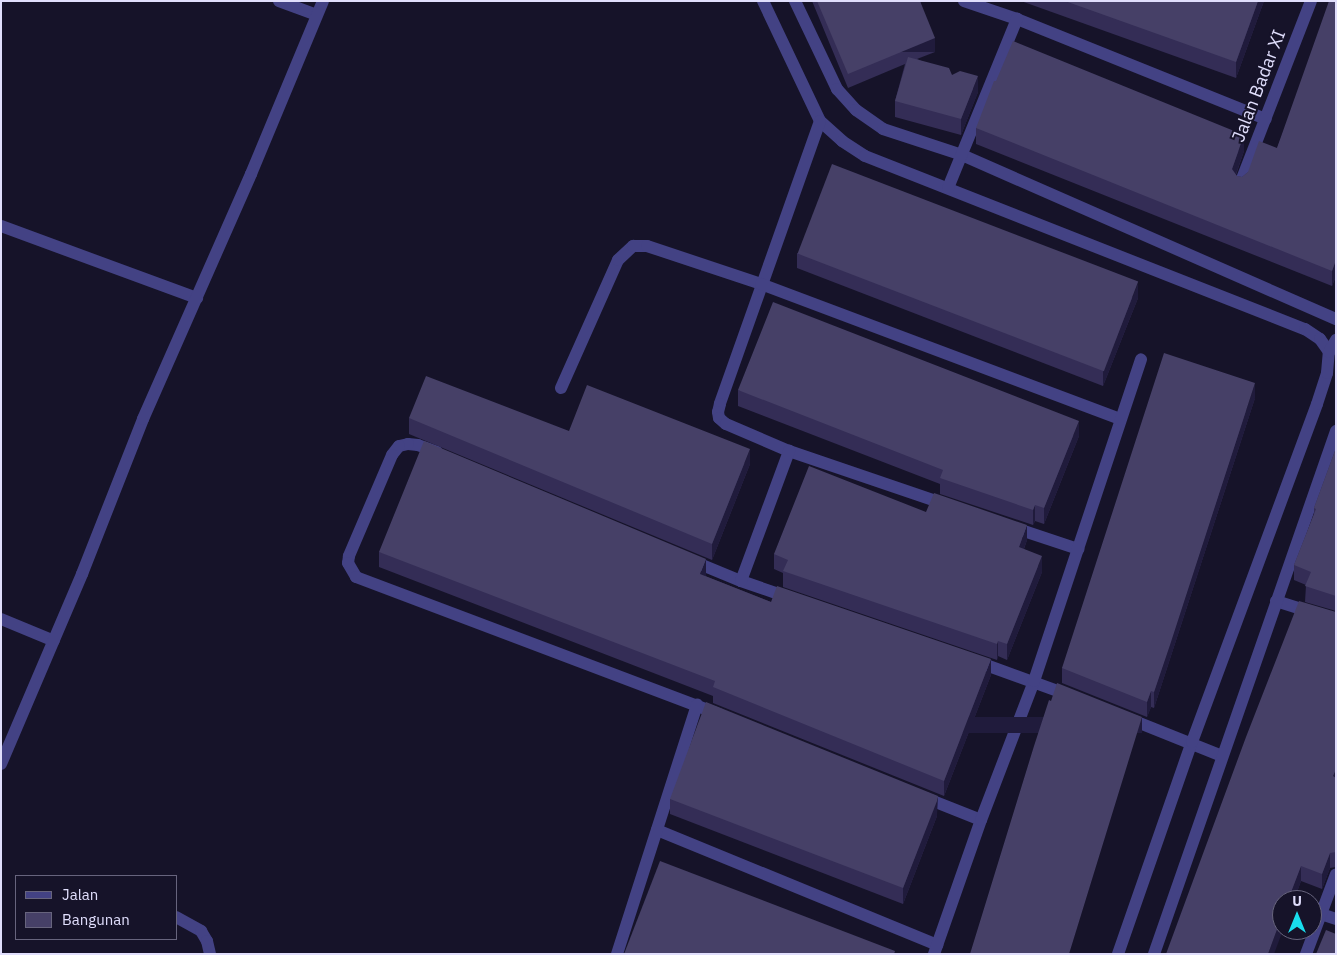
<!DOCTYPE html>
<html>
<head>
<meta charset="utf-8">
<style>
  body { margin:0 }
  #map { position:relative; width:1337px; height:955px; overflow:hidden; background:#161329; font-family:"IBM Plex Sans",sans-serif }
  div>[style] { position:absolute }
  .street>* { height:12px; margin:-6px; padding:0 6px; transform-origin:6px; border-radius:6px; background:#434284 }
  .wall>* { inset:0; background:#342d56 }
  .shaded-wall>* { inset:0; background:#201b3c; transform-origin:0 0 }
  .building>* { inset:0; background:#464067; transform-origin:0 0 }
  span { translate:-50% -50%; white-space:nowrap; text-align:center; line-height:1.15; -webkit-text-stroke:4px #161329; paint-order:stroke }
  .street-label { font-size:18px; color:#e0defc }
  .frame { position:absolute; inset:0; border:2px solid #e0defc; pointer-events:none }
  .legend { position:absolute; left:15px; top:875px; width:162px; height:65px; box-sizing:border-box; background:#161329; border:1px solid #67647d; margin:0; padding:6px 9px; list-style:none; font-size:15px; color:#e0defc }
  .legend li { display:flex; align-items:center; gap:10px; height:25px }
  .legend b { width:25px; border:1px solid #67647d }
  .north { position:absolute; left:1272px; top:890px; width:50px; height:50px; box-sizing:border-box; background:#161329; border:1px solid #67647d; border-radius:50%; rotate:0deg; font-size:14px; font-weight:700; line-height:20px; text-align:center; color:#e0defc }
  .north::after { content:''; display:block; margin:auto; width:18px; height:22px; background:#19dded; clip-path:polygon(50% 0,100% 100%,50% 72%,0 100%) }
</style>
</head>
<body>
<div id="map">
  <div class="street">
    <div style="left:279px;top:1px;width:40px;rotate:20.2deg"></div>
    <div style="left:763px;top:1px;width:133px;rotate:64.6deg"></div>
    <div style="left:820px;top:121px;width:30px;rotate:42deg"></div>
    <div style="left:842px;top:141px;width:27px;rotate:33deg"></div>
    <div style="left:865px;top:156px;width:473px;rotate:21.5deg"></div>
    <div style="left:1305px;top:329px;width:18px;rotate:34deg"></div>
    <div style="left:1320px;top:339px;width:16px;rotate:55deg"></div>
    <div style="left:795px;top:1px;width:98px;rotate:64.5deg"></div>
    <div style="left:837px;top:89px;width:28px;rotate:48deg"></div>
    <div style="left:856px;top:110px;width:33px;rotate:35deg"></div>
    <div style="left:883px;top:129px;width:83px;rotate:18.2deg"></div>
    <div style="left:962px;top:155px;width:408px;rotate:23.7deg"></div>
    <div style="left:964px;top:1px;width:56px;rotate:18.8deg"></div>
    <div style="left:1017px;top:19px;width:268px;rotate:21.9deg"></div>
    <div style="left:820px;top:121px;width:300px;rotate:109.5deg"></div>
    <div style="left:720px;top:404px;width:8px;rotate:104deg"></div>
    <div style="left:718px;top:412px;width:6px;rotate:81deg"></div>
    <div style="left:719px;top:418px;width:9px;rotate:41deg"></div>
    <div style="left:726px;top:424px;width:69px;rotate:23.2deg"></div>
    <div style="left:789px;top:451px;width:168px;rotate:18.8deg"></div>
    <div style="left:1240px;top:184px;width:196px;rotate:-68.8deg"></div>
    <div style="left:948px;top:188px;width:183px;rotate:-67.8deg"></div>
    <div style="left:1px;top:226px;width:209px;rotate:20.2deg"></div>
    <div style="left:561px;top:388px;width:140px;rotate:-66deg"></div>
    <div style="left:618px;top:260px;width:21px;rotate:-43deg"></div>
    <div style="left:633px;top:246px;width:14px"></div>
    <div style="left:647px;top:246px;width:120px;rotate:18.4deg"></div>
    <div style="left:761px;top:284px;width:384px;rotate:20.6deg"></div>
    <div style="left:437px;top:452px;width:20px;rotate:-160deg"></div>
    <div style="left:418px;top:445px;width:10px;rotate:-174deg"></div>
    <div style="left:408px;top:444px;width:9px;rotate:167deg"></div>
    <div style="left:399px;top:446px;width:11px;rotate:128deg"></div>
    <div style="left:392px;top:455px;width:110px;rotate:113.1deg"></div>
    <div style="left:349px;top:556px;width:7px;rotate:98deg"></div>
    <div style="left:348px;top:563px;width:16px;rotate:60deg"></div>
    <div style="left:356px;top:577px;width:388px;rotate:20.7deg"></div>
    <div style="left:1012px;top:527px;width:70px;rotate:18.4deg"></div>
    <div style="left:690px;top:560px;width:55px;rotate:22.4deg"></div>
    <div style="left:741px;top:581px;width:52px;rotate:19.1deg"></div>
    <div style="left:741px;top:581px;width:139px;rotate:-69.7deg"></div>
    <div style="left:1276px;top:601px;width:63px;rotate:17.6deg"></div>
    <div style="left:1px;top:619px;width:57px;rotate:22.5deg"></div>
    <div style="left:975px;top:661px;width:100px;rotate:19.9deg"></div>
    <div style="left:1127px;top:718px;width:102px;rotate:21.8deg"></div>
    <div style="left:1px;top:764px;width:207px;rotate:-66.9deg"></div>
    <div style="left:82px;top:574px;width:167px;rotate:-68.5deg"></div>
    <div style="left:143px;top:419px;width:268px;rotate:-66.2deg"></div>
    <div style="left:251px;top:174px;width:187px;rotate:-67.4deg"></div>
    <div style="left:923px;top:797px;width:62px;rotate:21.6deg"></div>
    <div style="left:657px;top:830px;width:303px;rotate:22.3deg"></div>
    <div style="left:1321px;top:914px;width:16px;rotate:18deg"></div>
    <div style="left:176px;top:917px;width:29px;rotate:29deg"></div>
    <div style="left:201px;top:931px;width:12px;rotate:59deg"></div>
    <div style="left:207px;top:941px;width:13px;rotate:77deg"></div>
    <div style="left:617px;top:954px;width:262px;rotate:-72.2deg"></div>
    <div style="left:934px;top:954px;width:142px;rotate:-70.7deg"></div>
    <div style="left:981px;top:820px;width:149px;rotate:-69.1deg"></div>
    <div style="left:1034px;top:681px;width:339px;rotate:-71.6deg"></div>
    <div style="left:1118px;top:954px;width:225px;rotate:-70.8deg"></div>
    <div style="left:1192px;top:742px;width:360px;rotate:-69.7deg"></div>
    <div style="left:1317px;top:404px;width:33px;rotate:-72deg"></div>
    <div style="left:1327px;top:373px;width:21px;rotate:-85deg"></div>
    <div style="left:1329px;top:352px;width:14px;rotate:-60deg"></div>
    <div style="left:1154px;top:954px;width:554px;rotate:-70.81deg"></div>
    <div style="left:1306px;top:954px;width:85px;rotate:-69.4deg"></div>
  </div>
  <div class="wall">
    <div style="clip-path:polygon(812px 1px,920px 1px,935px 52px,917px 59px,952px 75px,978px 92px,961px 135px,895px 117px,895px 101px,905px 64px,848px 88px)"></div>
    <div style="clip-path:polygon(1021px 1px,1264px 1px,1236px 78px)"></div>
    <div style="clip-path:polygon(1336px 1px,1336px 276px,1332px 286px,976px 144px,976px 128px,1244px 151px,1236px 175px,1237px 176px,1242px 177px,1277px 148px)"></div>
    <div style="clip-path:polygon(797px 253px,1138px 298px,1103px 386px,797px 268px)"></div>
    <div style="clip-path:polygon(738px 390px,1079px 436px,1044px 524px,1035px 521px,1033px 525px,940px 494px,940px 484px,738px 406px)"></div>
    <div style="clip-path:polygon(1255px 398px,1154px 708px,1151px 707px,1147px 717px,1062px 683px,1062px 668px)"></div>
    <div style="clip-path:polygon(409px 418px,569px 431px,750px 464px,712px 560px,409px 434px)"></div>
    <div style="clip-path:polygon(1336px 448px,1336px 611px,1305px 602px,1306px 585px,1294px 580px,1294px 565px,1314px 514px,1314px 508px)"></div>
    <div style="clip-path:polygon(926px 512px,1027px 540px,1024px 549px,1042px 572px,1007px 660px,998px 656px,997px 660px,783px 587px,783px 573px,774px 569px,774px 554px)"></div>
    <div style="clip-path:polygon(379px 552px,706px 575px,705px 576px,771px 602px,991px 675px,944px 796px,713px 703px,713px 696px,379px 567px)"></div>
    <div style="clip-path:polygon(1336px 612px,1336px 867px,1330px 868px,1322px 889px,1301px 881px,1294px 900px,1282px 900px)"></div>
    <div style="clip-path:polygon(670px 799px,937px 816px,903px 904px,670px 814px)"></div>
  </div>
  <div class="shaded-wall">
    <div style="clip-path:polygon(1258px 1px,1264px 1px,1236px 78px,1236px 62px)"></div>
    <div style="left:935px;top:38px;width:14px;height:94px;rotate:90deg"></div>
    <div style="clip-path:polygon(978px 76px,978px 92px,961px 135px,961px 119px)"></div>
    <div style="clip-path:polygon(1244px 135px,1244px 151px,1232px 185px,1232px 169px)"></div>
    <div style="clip-path:polygon(1336px 260px,1336px 276px,1332px 286px,1332px 271px)"></div>
    <div style="clip-path:polygon(1138px 283px,1138px 298px,1103px 386px,1103px 371px)"></div>
    <div style="clip-path:polygon(1255px 383px,1255px 398px,1154px 708px,1154px 692px)"></div>
    <div style="clip-path:polygon(1079px 421px,1079px 436px,1044px 524px,1044px 508px)"></div>
    <div style="clip-path:polygon(750px 449px,750px 464px,712px 560px,712px 544px)"></div>
    <div style="clip-path:polygon(1035px 505px,1035px 521px,1033px 525px,1033px 510px)"></div>
    <div style="clip-path:polygon(1027px 525px,1027px 540px,1019px 562px,1019px 547px)"></div>
    <div style="clip-path:polygon(1042px 556px,1042px 572px,1007px 660px,1007px 644px)"></div>
    <div style="clip-path:polygon(706px 559px,706px 575px,700px 589px,700px 574px)"></div>
    <div style="clip-path:polygon(998px 641px,998px 656px,997px 660px,997px 644px)"></div>
    <div style="clip-path:polygon(991px 659px,991px 675px,944px 796px,944px 781px)"></div>
    <div style="clip-path:polygon(1151px 691px,1151px 707px,1147px 717px,1147px 702px)"></div>
    <div style="left:1142px;top:717px;width:16px;height:248px;rotate:90deg"></div>
    <div style="clip-path:polygon(1336px 769px,1336px 785px,1333px 776px)"></div>
    <div style="clip-path:polygon(938px 796px,937px 816px,903px 904px,903px 888px)"></div>
    <div style="clip-path:polygon(1330px 853px,1330px 868px,1322px 889px,1322px 874px)"></div>
    <div style="clip-path:polygon(1301px 866px,1301px 881px,1294px 900px,1288px 900px)"></div>
    <div style="clip-path:polygon(1282px 916px,1282px 930px,1283px 930px,1274px 954px,1268px 954px)"></div>
  </div>
  <div class="building">
    <div style="clip-path:polygon(817px 1px,920px 1px,935px 38px,848px 74px)"></div>
    <div style="clip-path:polygon(1065px 1px,1258px 1px,1236px 62px)"></div>
    <div style="clip-path:polygon(1329px 1px,1336px 1px,1336px 260px,1332px 271px,976px 128px,994px 81px,996px 81px,1013px 41px,1244px 135px,1232px 169px,1237px 176px,1242px 177px,1248px 172px,1259px 141px,1277px 148px)"></div>
    <div style="clip-path:polygon(908px 57px,949px 68px,952px 75px,960px 71px,978px 76px,961px 119px,895px 101px)"></div>
    <div style="left:832px;top:164px;width:328px;height:96px;rotate:21deg"></div>
    <div style="clip-path:polygon(773px 302px,1079px 421px,1044px 508px,1035px 505px,1033px 510px,940px 478px,943px 470px,738px 390px)"></div>
    <div style="clip-path:polygon(1164px 353px,1255px 383px,1170px 645px,1154px 692px,1151px 691px,1147px 702px,1062px 668px)"></div>
    <div style="clip-path:polygon(426px 376px,569px 431px,587px 385px,750px 449px,712px 544px,409px 418px)"></div>
    <div style="clip-path:polygon(424px 441px,706px 559px,700px 574px,771px 602px,777px 586px,991px 659px,944px 781px,713px 687px,715px 681px,379px 552px)"></div>
    <div style="clip-path:polygon(1336px 448px,1336px 596px,1305px 586px,1311px 572px,1294px 565px,1316px 509px,1314px 508px)"></div>
    <div style="clip-path:polygon(809px 466px,926px 512px,934px 493px,1027px 525px,1019px 547px,1042px 556px,1007px 644px,998px 641px,997px 644px,783px 571px,788px 560px,774px 554px)"></div>
    <div style="clip-path:polygon(1299px 601px,1336px 612px,1336px 769px,1333px 776px,1336px 778px,1336px 852px,1330px 853px,1322px 874px,1301px 866px,1288px 900px,1282px 900px,1282px 916px,1268px 954px,1166px 954px,1246px 737px)"></div>
    <div style="clip-path:polygon(1057px 683px,1142px 717px,1069px 954px,970px 954px,1034px 746px,1049px 700px,1051px 701px)"></div>
    <div style="clip-path:polygon(706px 702px,938px 796px,937px 801px,903px 888px,670px 799px)"></div>
    <div style="clip-path:polygon(660px 861px,895px 951px,894px 954px,624px 954px)"></div>
    <div style="clip-path:polygon(1326px 930px,1336px 934px,1336px 954px,1316px 954px)"></div>
  </div>
  <div class="street-label">
    <span style="left:1259px;top:86px;rotate:-69deg">Jalan Badar XI</span>
  </div>
  <div class="frame"></div>
  <ul class="legend">
  <li><b style="height:6px;background:#434284"></b>Jalan</li>
  <li><b style="height:14px;background:#464067"></b>Bangunan</li>
  </ul>
  <div class="north">U</div>
</div>
</body>
</html>
